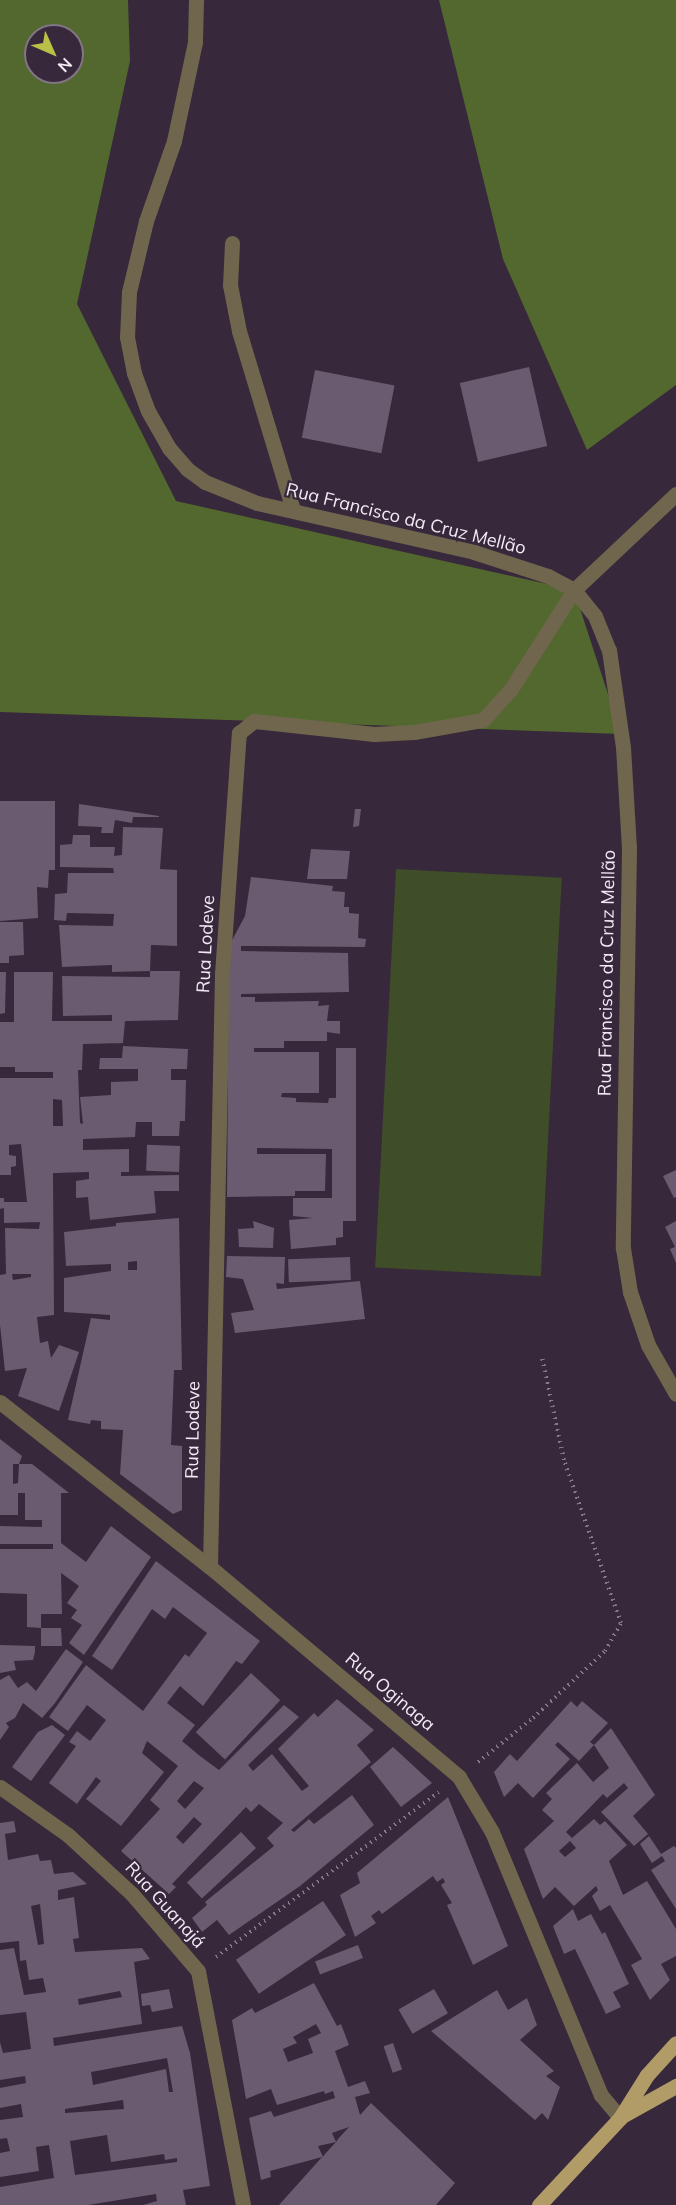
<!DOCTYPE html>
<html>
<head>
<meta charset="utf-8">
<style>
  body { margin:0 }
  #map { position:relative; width:676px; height:2205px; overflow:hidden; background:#37283b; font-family:Mulish,sans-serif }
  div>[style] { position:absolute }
  .green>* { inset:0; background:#3f4d28; transform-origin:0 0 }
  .forest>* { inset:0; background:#53682e }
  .building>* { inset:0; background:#6a5b70; transform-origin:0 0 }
  .path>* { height:4px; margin-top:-2px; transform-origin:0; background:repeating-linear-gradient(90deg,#867a8a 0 1.5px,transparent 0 6px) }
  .service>* { height:15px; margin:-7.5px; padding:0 7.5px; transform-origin:7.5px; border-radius:7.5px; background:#70664d }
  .minor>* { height:15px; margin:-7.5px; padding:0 7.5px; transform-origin:7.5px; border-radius:7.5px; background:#70664d }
  .primary>* { height:15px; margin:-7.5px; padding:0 7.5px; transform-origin:7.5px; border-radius:7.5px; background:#b19c67 }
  span { translate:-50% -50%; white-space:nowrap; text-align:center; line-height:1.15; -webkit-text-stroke:4.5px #37283b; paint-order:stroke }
  .street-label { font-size:18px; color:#f3e9f5 }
  .north { position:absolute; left:24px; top:24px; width:60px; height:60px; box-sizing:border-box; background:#37283b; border:2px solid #827585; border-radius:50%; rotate:135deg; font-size:16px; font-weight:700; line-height:24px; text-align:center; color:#f3e9f5 }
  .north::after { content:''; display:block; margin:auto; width:21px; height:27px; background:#bac045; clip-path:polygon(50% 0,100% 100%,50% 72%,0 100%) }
</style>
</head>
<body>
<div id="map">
  <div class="green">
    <div style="left:396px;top:869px;width:166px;height:399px;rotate:3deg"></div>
  </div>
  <div class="forest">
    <div style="clip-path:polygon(evenodd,0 0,128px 0,130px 61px,77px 304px,176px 501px,574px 590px,621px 734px,0 712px,0 0,36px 36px,72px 36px,72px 72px,36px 72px,36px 36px)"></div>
    <div style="clip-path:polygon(439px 0,676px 0,676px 385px,587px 450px,503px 259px)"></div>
  </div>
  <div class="building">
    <div style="left:529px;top:367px;width:81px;height:71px;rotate:77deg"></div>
    <div style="left:315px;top:370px;width:81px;height:69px;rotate:11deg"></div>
    <div style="left:55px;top:801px;width:69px;height:55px;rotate:90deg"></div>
    <div style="clip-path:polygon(79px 804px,159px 816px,159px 817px,133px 817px,132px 823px,115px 820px,113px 833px,101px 833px,102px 827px,78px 826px)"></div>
    <div style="clip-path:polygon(355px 809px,361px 809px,359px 826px,353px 827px)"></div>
    <div style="clip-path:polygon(123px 827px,163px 828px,160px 869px,177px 870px,177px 946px,127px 944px,151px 945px,150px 971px,112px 972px,112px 965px,62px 967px,59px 925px,113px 926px,114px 914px,67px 913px,66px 921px,54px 920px,55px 894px,67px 893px,68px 873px,114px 873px,113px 868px,60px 867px,60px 845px,72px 844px,73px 835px,90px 835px,90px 847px,115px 847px,114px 856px,122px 855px)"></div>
    <div style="clip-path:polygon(311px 849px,350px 851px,347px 879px,307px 879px)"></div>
    <div style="clip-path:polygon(0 867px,49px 870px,48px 888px,37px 887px,38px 918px,0 921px)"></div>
    <div style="clip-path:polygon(251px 877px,333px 886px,332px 891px,345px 892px,344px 907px,349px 907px,349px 913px,359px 914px,358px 938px,366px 939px,365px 947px,241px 946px,241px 951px,348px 953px,349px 992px,241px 994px,241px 997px,255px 997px,255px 1002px,319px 1001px,318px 1006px,329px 1005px,327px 1021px,340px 1021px,340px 1034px,327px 1032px,327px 1041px,284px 1041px,284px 1048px,254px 1048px,254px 1052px,319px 1052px,319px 1093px,282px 1093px,281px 1097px,296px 1098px,296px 1102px,328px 1103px,329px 1098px,336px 1098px,336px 1048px,356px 1048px,356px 1221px,343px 1221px,343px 1237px,336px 1238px,336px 1245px,291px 1249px,289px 1220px,313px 1218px,293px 1216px,293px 1198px,332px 1198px,332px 1149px,257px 1148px,257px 1154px,326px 1154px,325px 1191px,295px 1191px,295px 1196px,227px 1197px,229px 946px,245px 916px)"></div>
    <div style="clip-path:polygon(0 922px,23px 922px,24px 955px,9px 956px,9px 963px,0 963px)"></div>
    <div style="clip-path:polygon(evenodd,150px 971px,180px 971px,178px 1020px,125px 1021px,123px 1043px,83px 1044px,82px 1070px,78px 1070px,80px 1123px,83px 1124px,80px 1097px,111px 1095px,111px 1082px,138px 1081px,138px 1069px,99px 1069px,100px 1058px,122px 1058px,123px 1046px,188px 1049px,187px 1069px,171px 1069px,171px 1080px,186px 1080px,185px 1121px,180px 1121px,179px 1136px,152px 1136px,152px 1122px,136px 1122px,135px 1137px,83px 1139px,83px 1150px,129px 1149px,129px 1172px,121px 1172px,121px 1176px,179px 1175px,179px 1191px,154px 1191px,156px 1213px,90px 1220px,88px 1197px,76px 1198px,76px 1181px,89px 1179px,89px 1172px,53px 1173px,54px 1315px,37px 1317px,40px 1343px,48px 1341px,51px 1358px,59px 1345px,79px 1352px,59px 1411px,18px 1396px,27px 1368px,5px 1371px,0 1325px,0 1275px,6px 1274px,5px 1228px,39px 1229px,40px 1222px,4px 1223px,4px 1208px,0 1209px,0 1198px,4px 1198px,4px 1202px,27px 1202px,21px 1144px,9px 1145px,9px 1155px,16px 1156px,16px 1166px,11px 1167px,11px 1175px,0 1175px,0 1078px,53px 1078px,53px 1072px,15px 1072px,15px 1067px,0 1067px,0 1022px,14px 1022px,14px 972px,53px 972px,52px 1021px,112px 1021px,112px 1015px,63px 1016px,62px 976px,150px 977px,150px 971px,53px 1099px,62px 1100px,63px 1126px,53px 1126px,53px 1099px,150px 971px,12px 1274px,31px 1274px,31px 1277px,13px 1280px,12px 1274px)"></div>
    <div style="clip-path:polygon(0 972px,6px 972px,5px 1013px,0 1014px)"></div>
    <div style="left:180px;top:1146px;width:26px;height:33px;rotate:92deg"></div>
    <div style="clip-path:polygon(676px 1170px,676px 1197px,674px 1198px,663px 1176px)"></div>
    <div style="clip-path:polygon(evenodd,179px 1218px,182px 1370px,174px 1370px,171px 1445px,182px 1446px,182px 1510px,173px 1514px,120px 1474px,123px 1430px,101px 1429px,101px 1421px,91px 1420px,90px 1424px,68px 1420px,91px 1318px,110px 1320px,110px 1315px,64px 1312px,64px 1278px,111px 1271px,111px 1264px,66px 1266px,64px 1232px,116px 1226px,116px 1223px,179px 1218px,137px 1261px,137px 1270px,128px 1270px,128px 1262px,137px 1261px)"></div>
    <div style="clip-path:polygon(253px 1221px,274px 1228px,273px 1248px,239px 1247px,238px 1229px,254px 1228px)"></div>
    <div style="clip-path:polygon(676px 1221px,676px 1263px,670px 1249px,675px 1247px,665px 1227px)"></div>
    <div style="clip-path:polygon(227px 1256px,285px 1257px,284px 1284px,276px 1283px,277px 1289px,360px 1281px,365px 1319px,235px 1333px,231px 1313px,254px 1310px,243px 1279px,226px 1277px)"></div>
    <div style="left:350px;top:1257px;width:23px;height:62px;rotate:88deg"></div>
    <div style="clip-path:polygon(0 1439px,22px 1456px,19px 1464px,13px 1464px,13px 1484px,18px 1483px,19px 1464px,32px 1464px,69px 1493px,61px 1493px,61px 1543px,86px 1562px,111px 1526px,151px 1557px,84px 1655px,69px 1643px,82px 1625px,71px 1618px,77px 1610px,67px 1603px,79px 1586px,61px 1573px,62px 1614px,41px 1614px,41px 1628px,61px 1628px,62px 1646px,41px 1646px,41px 1628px,27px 1627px,27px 1594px,0 1593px,0 1549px,53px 1549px,53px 1544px,0 1544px,0 1526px,42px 1527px,42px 1520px,25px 1520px,25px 1493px,18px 1493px,18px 1515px,0 1515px)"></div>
    <div style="clip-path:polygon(evenodd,156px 1561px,260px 1641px,242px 1664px,236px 1661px,203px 1706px,180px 1686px,167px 1703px,195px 1725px,182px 1741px,200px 1756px,219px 1770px,284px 1705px,299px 1717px,248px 1765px,253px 1771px,272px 1754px,302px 1791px,309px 1786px,278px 1749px,314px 1713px,318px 1717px,337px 1699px,374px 1730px,357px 1745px,371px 1762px,291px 1830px,294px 1832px,309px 1819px,314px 1824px,352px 1795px,374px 1825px,300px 1886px,229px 1935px,217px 1920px,202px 1932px,192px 1918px,207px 1905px,205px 1902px,274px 1846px,267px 1838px,283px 1823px,259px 1804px,251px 1812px,246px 1807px,172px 1884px,176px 1887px,169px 1894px,121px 1851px,160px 1809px,150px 1800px,178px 1766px,147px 1741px,142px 1753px,164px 1772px,121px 1826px,86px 1799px,101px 1781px,96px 1777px,77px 1804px,49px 1783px,76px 1746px,69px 1742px,77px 1731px,90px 1741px,106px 1720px,87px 1705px,68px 1731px,49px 1717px,86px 1665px,143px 1711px,185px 1654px,189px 1657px,207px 1633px,173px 1607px,165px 1619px,152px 1609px,112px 1670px,92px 1656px,156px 1561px,194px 1781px,204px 1788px,185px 1809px,177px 1801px,194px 1781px,156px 1561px,194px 1817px,202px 1824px,183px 1844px,176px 1837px,194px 1817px)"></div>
    <div style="clip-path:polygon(0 1645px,35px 1646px,35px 1652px,33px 1660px,14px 1661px,16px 1670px,0 1673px)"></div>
    <div style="clip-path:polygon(66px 1649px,83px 1662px,55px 1703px,42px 1718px,23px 1703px,15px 1718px,6px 1723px,9px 1727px,0 1740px,0 1680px,9px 1675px,18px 1688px,27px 1682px,36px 1691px)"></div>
    <div style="left:251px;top:1673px;width:40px;height:81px;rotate:43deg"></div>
    <div style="clip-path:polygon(571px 1701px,577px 1707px,582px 1701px,608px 1723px,590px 1742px,594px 1745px,579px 1761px,558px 1742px,555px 1745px,570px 1759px,533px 1798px,518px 1783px,504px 1797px,494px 1772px,510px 1754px,517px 1761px)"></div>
    <div style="clip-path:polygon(52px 1725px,65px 1735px,31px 1781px,12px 1767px,38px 1732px)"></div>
    <div style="clip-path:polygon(evenodd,611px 1728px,655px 1795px,633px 1816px,648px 1834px,634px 1846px,601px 1812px,628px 1788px,624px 1783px,607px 1798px,603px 1794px,566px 1832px,572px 1838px,594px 1819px,600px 1825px,605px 1821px,627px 1845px,609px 1861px,623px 1895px,647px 1881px,676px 1929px,676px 1956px,661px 1964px,670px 1980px,650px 2000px,631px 1965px,642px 1959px,610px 1905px,600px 1911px,592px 1896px,598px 1890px,596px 1886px,574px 1906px,555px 1887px,543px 1899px,524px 1849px,554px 1821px,542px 1810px,552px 1799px,546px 1793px,577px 1763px,593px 1782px,609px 1768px,594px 1745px,611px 1728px,570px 1841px,576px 1848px,565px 1857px,559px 1851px,570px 1841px)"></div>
    <div style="clip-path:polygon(393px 1747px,432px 1783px,401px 1807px,370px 1767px)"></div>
    <div style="clip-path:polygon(448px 1797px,508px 1946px,473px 1965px,447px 1905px,452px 1903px,441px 1885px,445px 1882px,443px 1878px,437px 1882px,433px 1876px,382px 1914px,379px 1910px,371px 1916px,376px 1923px,355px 1937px,340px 1895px,360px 1883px,357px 1873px)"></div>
    <div style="clip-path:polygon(evenodd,14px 1821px,16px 1832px,5px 1834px,8px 1860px,38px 1854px,40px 1861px,51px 1860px,54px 1874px,73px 1872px,87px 1884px,58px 1890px,58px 1900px,74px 1897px,79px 1938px,73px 1939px,75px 1952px,142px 1948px,150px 1959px,134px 1962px,142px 2024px,53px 2038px,54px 2046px,182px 2026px,190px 2053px,210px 2186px,183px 2190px,186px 2205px,143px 2205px,157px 2201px,156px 2194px,88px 2205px,0 2205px,0 2187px,54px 2178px,49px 2145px,36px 2147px,39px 2171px,0 2177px,0 2153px,10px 2151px,7px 2138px,0 2139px,0 2120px,23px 2117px,21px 2104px,0 2108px,0 2088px,26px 2083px,25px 2076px,0 2080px,0 2042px,3px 2053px,31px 2049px,26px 2012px,0 2015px,0 1950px,14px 1948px,24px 1995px,46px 1992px,43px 1978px,29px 1980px,26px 1960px,20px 1961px,19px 1941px,0 1943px,0 1823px,14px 1821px,40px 1904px,44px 1944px,38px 1945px,31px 1906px,40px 1904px,14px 1821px,120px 1991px,122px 1997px,79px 2005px,78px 1999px,120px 1991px,14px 1821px,167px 2058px,173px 2092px,169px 2092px,166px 2069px,93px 2085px,91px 2072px,167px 2058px,14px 1821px,123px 2100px,124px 2109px,65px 2113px,65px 2109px,123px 2100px,14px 1821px,107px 2135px,111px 2162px,164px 2154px,165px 2160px,177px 2158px,177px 2162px,75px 2175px,70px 2141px,107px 2135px)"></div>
    <div style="left:241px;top:1832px;width:22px;height:74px;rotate:47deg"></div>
    <div style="clip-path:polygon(649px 1836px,661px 1854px,674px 1846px,676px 1848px,676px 1909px,651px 1870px,665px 1861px,662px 1856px,652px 1863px,640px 1844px)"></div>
    <div style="left:323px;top:1901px;width:41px;height:105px;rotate:56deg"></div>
    <div style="clip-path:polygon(573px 1909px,578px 1921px,591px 1914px,602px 1934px,605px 1932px,629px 1984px,613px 1992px,621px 2007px,606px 2014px,575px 1949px,564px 1954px,553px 1926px)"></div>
    <div style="left:358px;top:1945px;width:14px;height:46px;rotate:69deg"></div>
    <div style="clip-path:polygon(evenodd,314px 1983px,337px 2026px,341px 2024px,349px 2045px,335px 2051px,348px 2087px,365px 2081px,370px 2093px,355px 2097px,360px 2115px,371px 2103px,455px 2183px,436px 2205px,279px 2205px,322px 2157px,270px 2171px,271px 2177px,261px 2180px,249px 2118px,271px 2111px,274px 2117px,335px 2098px,333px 2091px,325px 2094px,324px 2091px,277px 2105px,271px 2089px,246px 2099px,232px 2020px,252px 2008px,255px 2013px,314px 1983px,316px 2024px,321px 2033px,308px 2039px,313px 2053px,288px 2062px,283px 2049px,297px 2043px,293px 2037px,316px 2024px,314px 1983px,349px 2127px,338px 2139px,336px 2142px,332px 2133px,349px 2127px,314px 1983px,336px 2142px,325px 2154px,323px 2157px,318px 2146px,336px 2142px)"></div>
    <div style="clip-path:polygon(169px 1989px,173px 2008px,152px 2012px,150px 2005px,142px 2006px,141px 1994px)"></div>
    <div style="left:434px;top:1989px;width:28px;height:41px;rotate:60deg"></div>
    <div style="clip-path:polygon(497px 1990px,508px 2010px,527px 1998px,537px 2025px,520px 2040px,554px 2071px,546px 2076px,560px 2087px,548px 2120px,542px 2113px,535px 2120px,431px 2031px)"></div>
    <div style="left:393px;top:2043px;width:28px;height:10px;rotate:71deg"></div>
  </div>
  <div class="path">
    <div style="left:478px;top:1762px;width:70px;rotate:-38.7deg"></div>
    <div style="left:533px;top:1718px;width:98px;rotate:-42.9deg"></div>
    <div style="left:605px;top:1651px;width:32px;rotate:-60deg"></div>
    <div style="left:621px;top:1623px;width:173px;rotate:-109.3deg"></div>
    <div style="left:564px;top:1460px;width:105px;rotate:-102.1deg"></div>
    <div style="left:216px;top:1957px;width:277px;rotate:-36.5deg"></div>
  </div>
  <div class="service">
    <div style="left:232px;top:243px;width:42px;rotate:92.7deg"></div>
    <div style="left:230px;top:285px;width:47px;rotate:78.9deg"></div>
    <div style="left:239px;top:331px;width:187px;rotate:73.2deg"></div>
  </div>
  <div class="minor">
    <div style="left:196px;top:0;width:42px;rotate:91.4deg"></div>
    <div style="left:195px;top:42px;width:101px;rotate:102deg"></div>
    <div style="left:174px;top:141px;width:85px;rotate:109.3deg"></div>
    <div style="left:146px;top:221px;width:73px;rotate:103.5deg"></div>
    <div style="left:129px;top:292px;width:45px;rotate:92.5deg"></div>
    <div style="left:127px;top:337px;width:37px;rotate:79deg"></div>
    <div style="left:134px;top:373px;width:40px;rotate:69.8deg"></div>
    <div style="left:148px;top:411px;width:43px;rotate:60.4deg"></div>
    <div style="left:169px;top:448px;width:28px;rotate:49deg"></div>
    <div style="left:187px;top:469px;width:22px;rotate:36deg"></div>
    <div style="left:205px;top:482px;width:56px;rotate:22deg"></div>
    <div style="left:257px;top:503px;width:222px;rotate:12.7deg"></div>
    <div style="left:474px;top:552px;width:78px;rotate:18deg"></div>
    <div style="left:548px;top:576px;width:30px;rotate:28deg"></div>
    <div style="left:574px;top:590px;width:33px;rotate:51deg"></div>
    <div style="left:595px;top:616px;width:37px;rotate:68deg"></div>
    <div style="left:609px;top:650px;width:98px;rotate:81.8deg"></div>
    <div style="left:623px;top:747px;width:101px;rotate:86.6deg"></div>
    <div style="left:629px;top:848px;width:400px;rotate:90.9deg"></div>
    <div style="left:623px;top:1248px;width:45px;rotate:81deg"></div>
    <div style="left:630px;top:1292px;width:56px;rotate:71.2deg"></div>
    <div style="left:648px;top:1345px;width:56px;rotate:60.3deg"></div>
    <div style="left:0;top:1402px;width:267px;rotate:38.2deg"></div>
    <div style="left:210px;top:1567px;width:326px;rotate:40.1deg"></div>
    <div style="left:459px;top:1777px;width:64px;rotate:59deg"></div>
    <div style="left:492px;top:1832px;width:285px;rotate:67.5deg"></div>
    <div style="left:601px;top:2095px;width:30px;rotate:50deg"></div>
    <div style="left:210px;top:1567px;width:593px;rotate:-88.84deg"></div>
    <div style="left:222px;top:974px;width:242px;rotate:-86deg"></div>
    <div style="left:239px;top:733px;width:19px;rotate:-39deg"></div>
    <div style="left:254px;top:721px;width:121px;rotate:6.2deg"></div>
    <div style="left:374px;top:734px;width:40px;rotate:-2.9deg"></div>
    <div style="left:414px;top:732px;width:70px;rotate:-9.9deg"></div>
    <div style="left:483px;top:720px;width:42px;rotate:-47.9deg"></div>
    <div style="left:511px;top:689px;width:117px;rotate:-57.5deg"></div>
    <div style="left:574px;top:590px;width:140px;rotate:-43.3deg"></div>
    <div style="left:0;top:1787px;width:83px;rotate:35.2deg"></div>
    <div style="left:68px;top:1835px;width:87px;rotate:42.7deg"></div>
    <div style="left:132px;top:1894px;width:101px;rotate:49.4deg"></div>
    <div style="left:198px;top:1971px;width:238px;rotate:79.1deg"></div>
  </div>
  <div class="primary">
    <div style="left:622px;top:2116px;width:62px;rotate:-29.1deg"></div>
    <div style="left:539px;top:2205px;width:119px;rotate:-47deg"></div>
    <div style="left:620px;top:2118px;width:51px;rotate:-57.9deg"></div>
    <div style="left:647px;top:2075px;width:43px;rotate:-47.8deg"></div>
  </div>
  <div class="street-label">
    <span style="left:406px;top:519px;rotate:14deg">Rua Francisco da Cruz Mellão</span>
    <span style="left:206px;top:944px;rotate:-87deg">Rua Lodeve</span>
    <span style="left:607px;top:973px;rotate:-89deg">Rua Francisco da Cruz Mellão</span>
    <span style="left:193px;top:1430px;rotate:-89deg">Rua Lodeve</span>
    <span style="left:390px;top:1692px;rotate:40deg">Rua Oginaga</span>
    <span style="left:165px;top:1905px;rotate:48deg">Rua Guanajá</span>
  </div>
  <div class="north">N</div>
</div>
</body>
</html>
